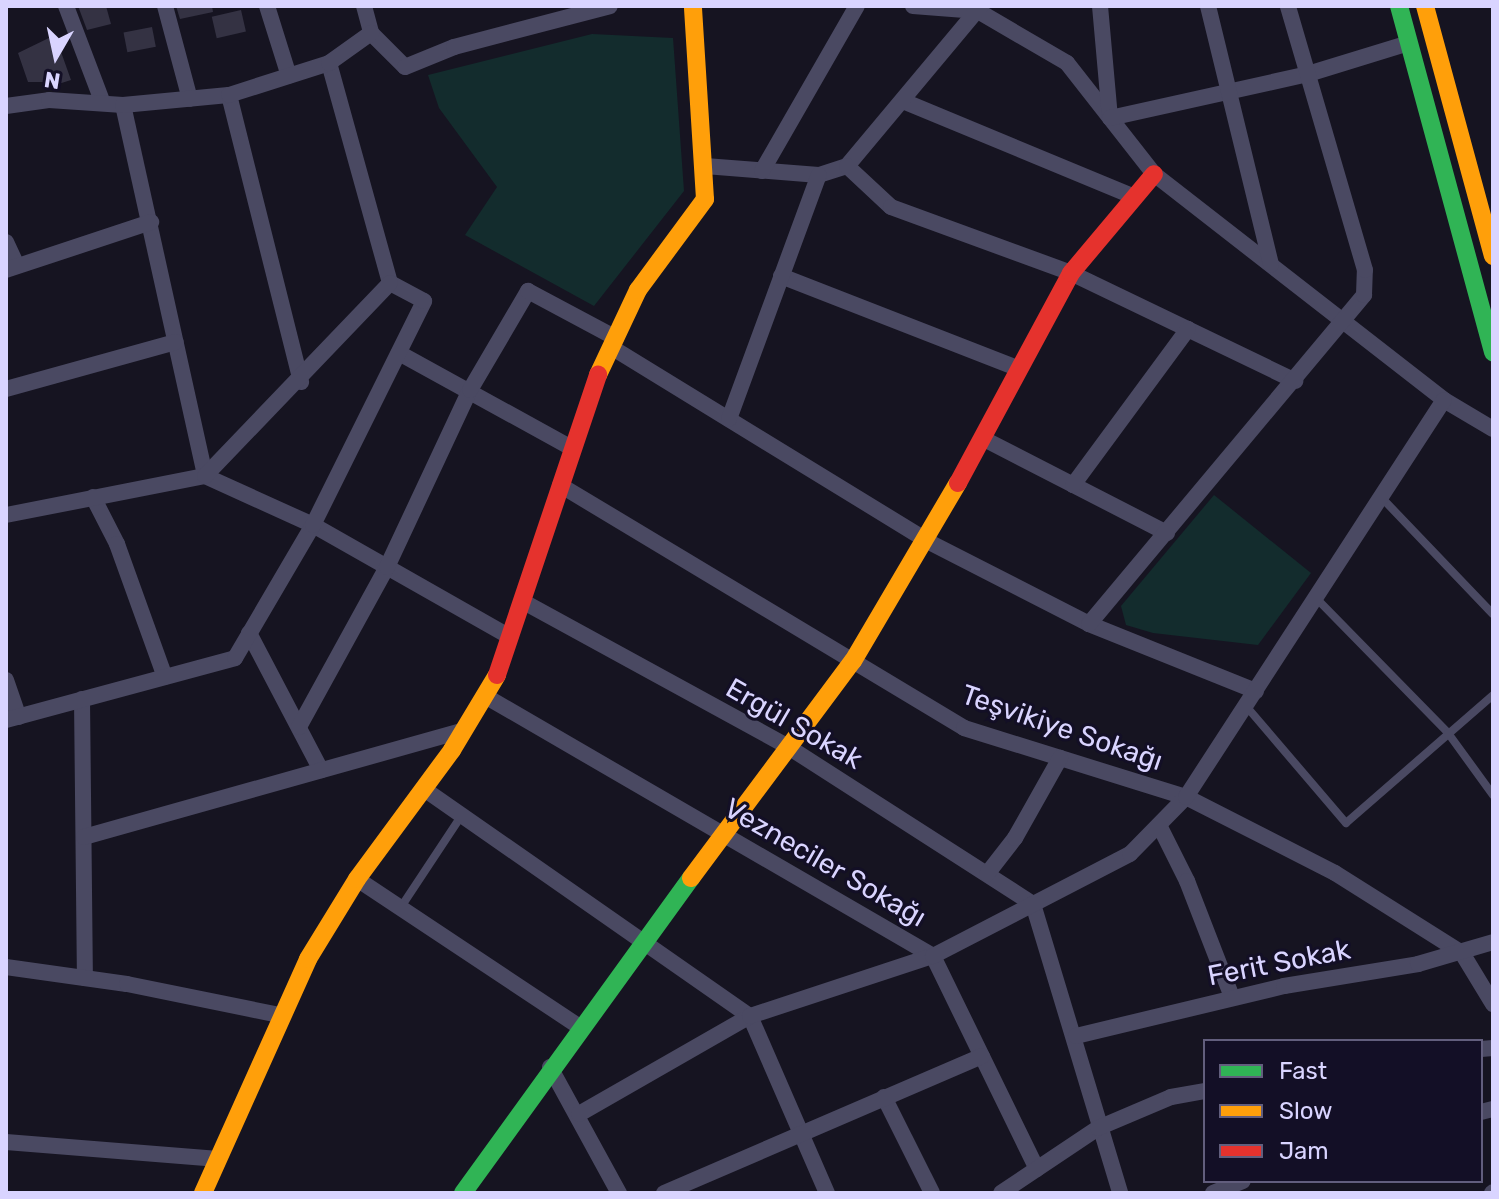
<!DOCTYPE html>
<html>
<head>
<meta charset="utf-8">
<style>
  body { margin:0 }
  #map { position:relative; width:1499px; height:1199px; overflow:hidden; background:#161421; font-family:Rubik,sans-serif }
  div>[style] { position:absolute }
  .green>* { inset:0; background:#132c2d }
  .building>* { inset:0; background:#343243; transform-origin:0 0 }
  .lane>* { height:8px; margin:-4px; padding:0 4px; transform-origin:4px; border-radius:4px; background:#4a4962 }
  .street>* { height:16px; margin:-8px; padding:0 8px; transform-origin:8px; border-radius:8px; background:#4a4962 }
  .fast>* { height:18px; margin:-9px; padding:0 9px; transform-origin:9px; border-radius:9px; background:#30b455 }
  .slow>* { height:18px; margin:-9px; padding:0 9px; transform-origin:9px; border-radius:9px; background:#ff9f0a }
  .jam>* { height:18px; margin:-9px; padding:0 9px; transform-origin:9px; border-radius:9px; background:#e5322d }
  span { translate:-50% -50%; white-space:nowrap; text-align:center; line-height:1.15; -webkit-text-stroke:6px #130f26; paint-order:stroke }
  .street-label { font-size:28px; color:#d9d4ff }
  .frame { position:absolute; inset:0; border:8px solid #d9d4ff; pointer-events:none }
  .legend { position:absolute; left:1203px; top:1039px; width:280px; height:144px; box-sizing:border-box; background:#130f26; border:2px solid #625e7d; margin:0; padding:10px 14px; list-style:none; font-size:24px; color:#d9d4ff }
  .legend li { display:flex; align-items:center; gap:16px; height:40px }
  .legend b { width:40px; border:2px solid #625e7d }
  .north { position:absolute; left:16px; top:16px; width:80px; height:80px; -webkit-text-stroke:6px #130f26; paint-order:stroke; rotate:189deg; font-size:22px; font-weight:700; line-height:32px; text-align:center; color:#d9d4ff }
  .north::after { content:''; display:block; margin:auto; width:28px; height:36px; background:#d9d4ff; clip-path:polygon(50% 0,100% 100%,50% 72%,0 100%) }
</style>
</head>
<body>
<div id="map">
  <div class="green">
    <div style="clip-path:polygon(592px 34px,673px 38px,684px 191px,594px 306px,465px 235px,497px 187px,439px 108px,428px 75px)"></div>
    <div style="clip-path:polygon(1214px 495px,1311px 573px,1258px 645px,1153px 633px,1126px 625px,1121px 606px)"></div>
  </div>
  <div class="building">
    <div style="clip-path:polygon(78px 6px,106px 6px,111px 24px,87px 30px)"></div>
    <div style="clip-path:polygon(176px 6px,212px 6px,213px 12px,180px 19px)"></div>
    <div style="left:241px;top:10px;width:22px;height:30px;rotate:77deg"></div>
    <div style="left:152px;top:27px;width:20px;height:29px;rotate:79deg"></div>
    <div style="clip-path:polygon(55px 35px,71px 80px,49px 87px,48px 82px,28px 82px,18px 53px)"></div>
  </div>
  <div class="lane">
    <div style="left:1381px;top:497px;width:162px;rotate:46.3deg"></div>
    <div style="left:1316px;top:598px;width:189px;rotate:45.6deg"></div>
    <div style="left:1448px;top:733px;width:77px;rotate:54deg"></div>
    <div style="left:1246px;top:706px;width:154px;rotate:49.5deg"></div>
    <div style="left:1346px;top:823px;width:195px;rotate:-41deg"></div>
    <div style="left:401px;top:907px;width:110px;rotate:-56.5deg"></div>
  </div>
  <div class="street">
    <div style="left:66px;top:6px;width:102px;rotate:69.2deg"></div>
    <div style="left:165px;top:6px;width:96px;rotate:75deg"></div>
    <div style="left:267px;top:6px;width:73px;rotate:72.6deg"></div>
    <div style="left:364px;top:6px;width:28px;rotate:75deg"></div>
    <div style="left:371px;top:33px;width:48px;rotate:45deg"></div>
    <div style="left:405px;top:67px;width:53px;rotate:-22.2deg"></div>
    <div style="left:454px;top:47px;width:161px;rotate:-14.7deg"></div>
    <div style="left:913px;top:6px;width:65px;rotate:4.4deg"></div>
    <div style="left:978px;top:11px;width:103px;rotate:30.3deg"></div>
    <div style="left:1067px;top:63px;width:141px;rotate:51.9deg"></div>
    <div style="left:1154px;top:174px;width:368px;rotate:37.9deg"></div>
    <div style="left:1444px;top:400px;width:57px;rotate:30.6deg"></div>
    <div style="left:1100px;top:6px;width:112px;rotate:84.9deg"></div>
    <div style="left:1110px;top:118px;width:203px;rotate:-12.5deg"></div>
    <div style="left:1308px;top:74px;width:106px;rotate:-17.1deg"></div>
    <div style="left:1208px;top:6px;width:266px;rotate:76.3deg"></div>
    <div style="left:329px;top:63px;width:228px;rotate:74.5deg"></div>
    <div style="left:229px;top:95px;width:296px;rotate:75.9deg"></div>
    <div style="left:903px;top:101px;width:251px;rotate:22.5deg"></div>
    <div style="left:123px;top:105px;width:380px;rotate:77.5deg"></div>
    <div style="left:6px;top:106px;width:43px;rotate:-7.9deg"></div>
    <div style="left:49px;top:100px;width:74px;rotate:3.9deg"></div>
    <div style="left:123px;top:105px;width:106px;rotate:-5.4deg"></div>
    <div style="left:229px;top:95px;width:105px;rotate:-17.7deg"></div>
    <div style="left:329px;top:63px;width:52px;rotate:-35.5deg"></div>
    <div style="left:705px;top:166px;width:114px;rotate:4.5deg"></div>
    <div style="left:819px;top:175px;width:29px;rotate:-18deg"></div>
    <div style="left:847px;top:166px;width:209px;rotate:-50.1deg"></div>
    <div style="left:847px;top:166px;width:60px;rotate:43deg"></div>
    <div style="left:891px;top:207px;width:192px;rotate:20.1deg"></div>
    <div style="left:1071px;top:273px;width:249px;rotate:25.7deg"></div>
    <div style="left:762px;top:171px;width:190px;rotate:-60.1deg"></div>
    <div style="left:6px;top:242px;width:26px;rotate:65deg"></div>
    <div style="left:6px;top:270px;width:153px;rotate:-18.3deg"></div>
    <div style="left:781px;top:276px;width:256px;rotate:21.3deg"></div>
    <div style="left:611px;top:347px;width:371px;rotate:31.5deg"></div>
    <div style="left:927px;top:541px;width:182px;rotate:27.1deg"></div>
    <div style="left:1089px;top:624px;width:180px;rotate:21.9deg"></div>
    <div style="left:399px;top:353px;width:197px;rotate:28.8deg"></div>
    <div style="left:6px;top:389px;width:176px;rotate:-15.5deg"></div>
    <div style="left:729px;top:419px;width:260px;rotate:-69.8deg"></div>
    <div style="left:982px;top:438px;width:208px;rotate:27.2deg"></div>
    <div style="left:205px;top:476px;width:119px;rotate:24.4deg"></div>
    <div style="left:313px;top:525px;width:227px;rotate:29.6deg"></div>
    <div style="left:560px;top:485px;width:471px;rotate:31deg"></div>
    <div style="left:964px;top:728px;width:232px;rotate:17.3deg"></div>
    <div style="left:1186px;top:797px;width:167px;rotate:27deg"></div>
    <div style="left:1335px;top:873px;width:150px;rotate:32.2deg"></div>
    <div style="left:1462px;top:953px;width:60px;rotate:58.7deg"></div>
    <div style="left:1073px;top:485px;width:194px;rotate:-53.6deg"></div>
    <div style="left:93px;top:497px;width:53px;rotate:62.9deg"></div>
    <div style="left:117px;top:544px;width:141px;rotate:70.2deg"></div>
    <div style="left:6px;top:515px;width:203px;rotate:-11.1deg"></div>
    <div style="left:522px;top:601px;width:306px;rotate:28.7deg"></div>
    <div style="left:790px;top:748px;width:289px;rotate:32.7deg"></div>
    <div style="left:1033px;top:904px;width:302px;rotate:73.2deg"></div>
    <div style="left:1089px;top:624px;width:429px;rotate:-50.1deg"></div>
    <div style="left:1364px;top:295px;width:25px;rotate:-88deg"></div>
    <div style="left:1365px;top:270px;width:275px;rotate:-106.3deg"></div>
    <div style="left:249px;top:633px;width:155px;rotate:62.3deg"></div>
    <div style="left:6px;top:680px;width:39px;rotate:71deg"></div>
    <div style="left:485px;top:696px;width:518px;rotate:30.13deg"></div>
    <div style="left:933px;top:956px;width:237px;rotate:64deg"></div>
    <div style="left:82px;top:699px;width:279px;rotate:89.4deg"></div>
    <div style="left:6px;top:720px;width:237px;rotate:-15.1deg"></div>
    <div style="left:235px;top:658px;width:154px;rotate:-59.6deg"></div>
    <div style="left:313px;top:525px;width:250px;rotate:-63.6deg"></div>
    <div style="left:424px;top:301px;width:38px;rotate:-152deg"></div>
    <div style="left:390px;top:283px;width:267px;rotate:133.8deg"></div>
    <div style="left:299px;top:727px;width:183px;rotate:-61.2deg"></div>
    <div style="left:387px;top:567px;width:195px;rotate:-64.9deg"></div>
    <div style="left:470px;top:390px;width:115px;rotate:-59.6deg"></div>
    <div style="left:528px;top:291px;width:100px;rotate:28.1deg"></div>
    <div style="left:424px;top:789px;width:397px;rotate:34.9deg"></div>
    <div style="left:750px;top:1016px;width:193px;rotate:66.5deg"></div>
    <div style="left:1159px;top:825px;width:63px;rotate:63.4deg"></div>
    <div style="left:1187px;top:881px;width:124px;rotate:68.8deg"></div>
    <div style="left:84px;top:837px;width:395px;rotate:-15.7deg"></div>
    <div style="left:987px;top:874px;width:46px;rotate:-52.1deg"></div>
    <div style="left:1015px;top:838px;width:92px;rotate:-60.6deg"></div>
    <div style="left:357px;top:879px;width:268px;rotate:33.6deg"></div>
    <div style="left:6px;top:967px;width:122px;rotate:8deg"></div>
    <div style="left:127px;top:984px;width:156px;rotate:11.5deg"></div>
    <div style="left:1076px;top:1036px;width:214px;rotate:-13.5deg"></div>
    <div style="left:1284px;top:986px;width:136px;rotate:-9.3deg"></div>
    <div style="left:1418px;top:964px;width:78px;rotate:-16.3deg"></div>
    <div style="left:1481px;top:1049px;width:12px;rotate:-5deg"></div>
    <div style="left:550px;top:1067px;width:144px;rotate:61.3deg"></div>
    <div style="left:884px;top:1097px;width:107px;rotate:63.4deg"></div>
    <div style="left:1481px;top:1112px;width:12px;rotate:-14deg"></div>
    <div style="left:579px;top:1114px;width:197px;rotate:-29.8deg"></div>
    <div style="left:750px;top:1016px;width:193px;rotate:-18.2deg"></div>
    <div style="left:933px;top:956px;width:222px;rotate:-27.4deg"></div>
    <div style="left:1130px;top:854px;width:80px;rotate:-45.5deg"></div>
    <div style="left:1186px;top:797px;width:473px;rotate:-57deg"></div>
    <div style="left:6px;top:1142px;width:213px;rotate:4.6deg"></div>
    <div style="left:664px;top:1193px;width:346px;rotate:-23.3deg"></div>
    <div style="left:1001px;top:1193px;width:117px;rotate:-33.8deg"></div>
    <div style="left:1098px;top:1128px;width:79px;rotate:-23deg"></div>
    <div style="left:1171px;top:1097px;width:35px;rotate:-10deg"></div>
    <div style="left:1213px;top:1193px;width:32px;rotate:-22deg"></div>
    <div style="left:1492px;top:1193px;width:1px;rotate:-45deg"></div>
  </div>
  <div class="fast">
    <div style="left:1399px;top:6px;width:359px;rotate:74.8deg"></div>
    <div style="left:463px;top:1193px;width:389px;rotate:-54.1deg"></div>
  </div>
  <div class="slow">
    <div style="left:1425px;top:6px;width:259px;rotate:74.8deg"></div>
    <div style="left:598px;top:375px;width:94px;rotate:-64.8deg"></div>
    <div style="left:638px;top:290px;width:113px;rotate:-53.6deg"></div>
    <div style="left:705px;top:199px;width:193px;rotate:-93.6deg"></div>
    <div style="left:691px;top:878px;width:271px;rotate:-53.3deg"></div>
    <div style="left:853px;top:661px;width:207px;rotate:-59.5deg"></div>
    <div style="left:203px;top:1193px;width:256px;rotate:-65.8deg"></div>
    <div style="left:308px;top:959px;width:94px;rotate:-58.5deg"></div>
    <div style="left:357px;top:879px;width:160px;rotate:-53.6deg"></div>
    <div style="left:452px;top:750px;width:87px;rotate:-59deg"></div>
  </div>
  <div class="jam">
    <div style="left:958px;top:483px;width:238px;rotate:-61.7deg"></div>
    <div style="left:1071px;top:273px;width:129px;rotate:-50deg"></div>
    <div style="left:497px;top:675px;width:317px;rotate:-71.4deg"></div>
  </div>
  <div class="street-label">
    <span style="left:794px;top:724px;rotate:30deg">Ergül Sokak</span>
    <span style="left:1062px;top:728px;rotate:19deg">Teşvikiye Sokağı</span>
    <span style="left:825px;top:863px;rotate:30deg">Vezneciler Sokağı</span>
    <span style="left:1279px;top:963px;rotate:-11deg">Ferit Sokak</span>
  </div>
  <div class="frame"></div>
  <ul class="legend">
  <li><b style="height:10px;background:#30b455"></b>Fast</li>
  <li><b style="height:10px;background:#ff9f0a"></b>Slow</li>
  <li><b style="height:10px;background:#e5322d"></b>Jam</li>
  </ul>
  <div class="north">N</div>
</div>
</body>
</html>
